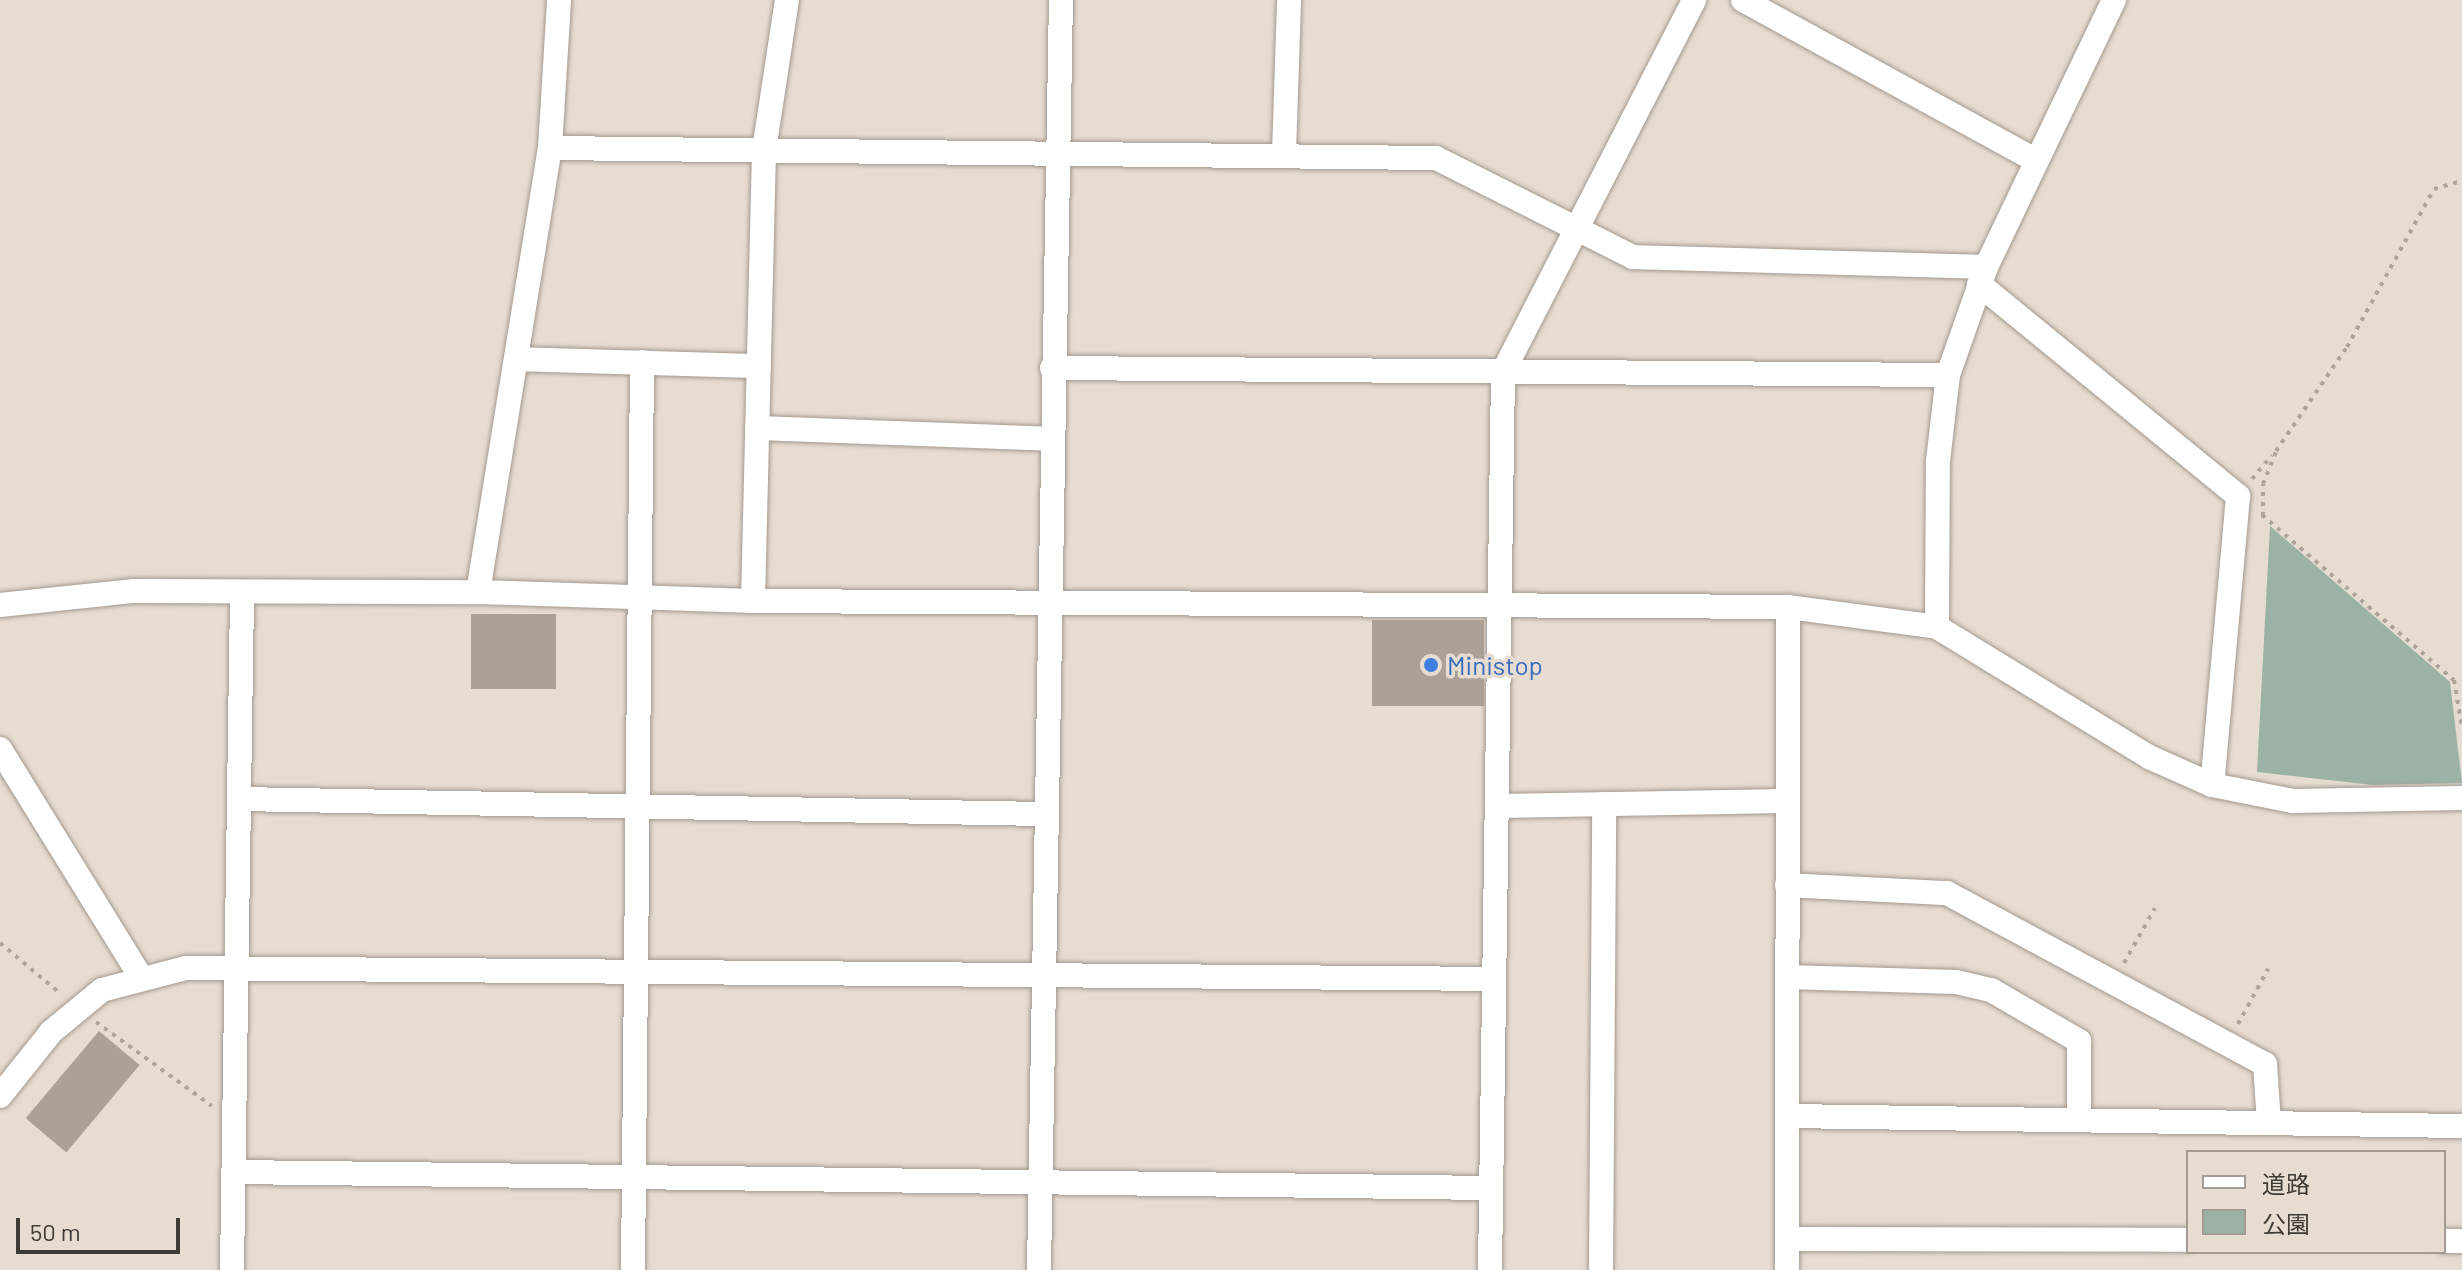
<!DOCTYPE html>
<html>
<head>
<meta charset="utf-8">
<style>
  body { margin:0 }
  #map { position:relative; width:2462px; height:1270px; overflow:hidden; background:#e7dcd2; font-family:Barlow,"Noto Sans JP",sans-serif }
  div>[style] { position:absolute }
  .green>* { inset:0; background:#9bb3a4 }
  .building>* { inset:0; background:#aba197; transform-origin:0 0 }
  .path>* { height:4px; margin-top:-2px; transform-origin:0; background:repeating-linear-gradient(90deg,#ada59d 0 4px,transparent 0 10px) }
  .roads { filter:drop-shadow(0 0 2px #a3998f) drop-shadow(0 0 2px #a3998f) }
  .minor>* { height:24px; margin:-12px; padding:0 12px; transform-origin:12px; border-radius:12px; background:#fff }
  .dots>* { width:22px; height:22px; translate:-50% -50%; box-sizing:border-box; border:4px solid #e7dcd2; border-radius:50% }
  span { translate:-50% -50%; white-space:nowrap; text-align:center; line-height:1.15; -webkit-text-stroke:7px #e7dcd2; paint-order:stroke }
  .shop-label { font-size:26px; color:#366cbe }
  .left { translate:0 -50%; text-align:left }
  .legend { position:absolute; left:2186px; top:1150px; width:260px; height:104px; box-sizing:border-box; background:#e7dcd2; border:2px solid #a39b94; margin:0; padding:10px 14px; list-style:none; font-size:24px; color:#3e3a36 }
  .legend li { display:flex; align-items:center; gap:16px; height:40px }
  .legend b { width:40px; border:2px solid #a39b94 }
  .scale { position:absolute; left:16px; top:1218px; width:164px; height:36px; box-sizing:border-box; border:4px solid #3e3a36; border-top:0; padding-left:10px; font-size:24px; line-height:28px; white-space:nowrap; color:#3e3a36; -webkit-text-stroke:6px #e7dcd2; paint-order:stroke }
</style>
</head>
<body>
<div id="map">
  <div class="green">
    <div style="clip-path:polygon(2270px 526px,2450px 682px,2462px 783px,2373px 785px,2257px 772px)"></div>
  </div>
  <div class="building">
    <div style="left:471px;top:614px;width:85px;height:75px"></div>
    <div style="left:1372px;top:620px;width:112px;height:86px"></div>
    <div style="left:99px;top:1031px;width:53px;height:114px;rotate:40deg"></div>
  </div>
  <div class="path">
    <div style="left:2252px;top:479px;width:31px;rotate:-50deg"></div>
    <div style="left:2262px;top:515px;width:253px;rotate:40.7deg"></div>
    <div style="left:2454px;top:680px;width:49px;rotate:80.5deg"></div>
    <div style="left:2263px;top:516px;width:32px;rotate:-90deg"></div>
    <div style="left:2263px;top:484px;width:35px;rotate:-68deg"></div>
    <div style="left:2276px;top:451px;width:126px;rotate:-55.7deg"></div>
    <div style="left:2347px;top:347px;width:180px;rotate:-61.2deg"></div>
    <div style="left:2434px;top:189px;width:29px;rotate:-16deg"></div>
    <div style="left:0;top:943px;width:80px;rotate:39.9deg"></div>
    <div style="left:2124px;top:963px;width:63px;rotate:-60.6deg"></div>
    <div style="left:96px;top:1022px;width:143px;rotate:35.9deg"></div>
    <div style="left:2238px;top:1024px;width:63px;rotate:-61.4deg"></div>
  </div>
  <div class="roads">
    <div class="minor">
      <div style="left:1743px;top:0;width:333px;rotate:28.7deg"></div>
      <div style="left:550px;top:148px;width:886px;rotate:0.65deg"></div>
      <div style="left:1436px;top:158px;width:220px;rotate:26.7deg"></div>
      <div style="left:1633px;top:257px;width:353px;rotate:1.6deg"></div>
      <div style="left:1284px;top:153px;width:153px;rotate:-88.1deg"></div>
      <div style="left:1979px;top:284px;width:335px;rotate:39.3deg"></div>
      <div style="left:2238px;top:496px;width:290px;rotate:95.1deg"></div>
      <div style="left:516px;top:359px;width:243px;rotate:1.7deg"></div>
      <div style="left:1052px;top:368px;width:896px;rotate:0.45deg"></div>
      <div style="left:757px;top:428px;width:294px;rotate:2.1deg"></div>
      <div style="left:478px;top:592px;width:450px;rotate:-80.8deg"></div>
      <div style="left:550px;top:148px;width:148px;rotate:-86.5deg"></div>
      <div style="left:753px;top:601px;width:451px;rotate:-88.6deg"></div>
      <div style="left:764px;top:150px;width:152px;rotate:-81.3deg"></div>
      <div style="left:0;top:605px;width:135px;rotate:-6deg"></div>
      <div style="left:134px;top:591px;width:344px;rotate:0.2deg"></div>
      <div style="left:478px;top:592px;width:275px;rotate:1.9deg"></div>
      <div style="left:753px;top:601px;width:1035px;rotate:0.33deg"></div>
      <div style="left:1788px;top:607px;width:150px;rotate:7.6deg"></div>
      <div style="left:1937px;top:627px;width:249px;rotate:31.5deg"></div>
      <div style="left:2149px;top:757px;width:69px;rotate:24deg"></div>
      <div style="left:2212px;top:785px;width:83px;rotate:11.2deg"></div>
      <div style="left:2293px;top:801px;width:169px;rotate:-1deg"></div>
      <div style="left:1937px;top:627px;width:166px;rotate:-89.7deg"></div>
      <div style="left:1938px;top:461px;width:87px;rotate:-83.4deg"></div>
      <div style="left:1948px;top:375px;width:114px;rotate:-70.6deg"></div>
      <div style="left:1986px;top:267px;width:296px;rotate:-64.4deg"></div>
      <div style="left:0;top:749px;width:268px;rotate:58.3deg"></div>
      <div style="left:239px;top:799px;width:806px;rotate:1.07deg"></div>
      <div style="left:1497px;top:806px;width:291px;rotate:-1deg"></div>
      <div style="left:1787px;top:885px;width:160px;rotate:2.9deg"></div>
      <div style="left:1947px;top:893px;width:361px;rotate:28.3deg"></div>
      <div style="left:2265px;top:1064px;width:59px;rotate:86.1deg"></div>
      <div style="left:1787px;top:977px;width:169px;rotate:1.7deg"></div>
      <div style="left:1956px;top:982px;width:36px;rotate:13deg"></div>
      <div style="left:1991px;top:990px;width:102px;rotate:30.1deg"></div>
      <div style="left:2079px;top:1041px;width:79px;rotate:90deg"></div>
      <div style="left:0;top:1096px;width:82px;rotate:-51.4deg"></div>
      <div style="left:51px;top:1032px;width:66px;rotate:-39.5deg"></div>
      <div style="left:102px;top:990px;width:87px;rotate:-14.7deg"></div>
      <div style="left:186px;top:968px;width:1308px;rotate:0.48deg"></div>
      <div style="left:1787px;top:1116px;width:675px;rotate:0.85deg"></div>
      <div style="left:234px;top:1172px;width:1257px;rotate:0.73deg"></div>
      <div style="left:1787px;top:1239px;width:401px;rotate:0.1deg"></div>
      <div style="left:2444px;top:1241px;width:18px"></div>
      <div style="left:232px;top:1270px;width:678px;rotate:-89.15deg"></div>
      <div style="left:633px;top:1270px;width:908px;rotate:-89.43deg"></div>
      <div style="left:1039px;top:1270px;width:1270px;rotate:-89.01deg"></div>
      <div style="left:1490px;top:1270px;width:898px;rotate:-89.17deg"></div>
      <div style="left:1503px;top:372px;width:418px;rotate:-62.8deg"></div>
      <div style="left:1601px;top:1270px;width:466px;rotate:-89.6deg"></div>
      <div style="left:1787px;top:1270px;width:663px;rotate:-89.91deg"></div>
    </div>
  </div>
  <div class="dots">
    <div style="left:1431px;top:665px;background:#3f7fe0"></div>
  </div>
  <div class="shop-label">
    <span class="left" style="left:1447px;top:665px">Ministop</span>
  </div>
  <ul class="legend">
  <li><b style="height:10px;background:#fff"></b>道路</li>
  <li><b style="height:22px;background:#9bb3a4"></b>公園</li>
  </ul>
  <div class="scale">50 m</div>
</div>
</body>
</html>
